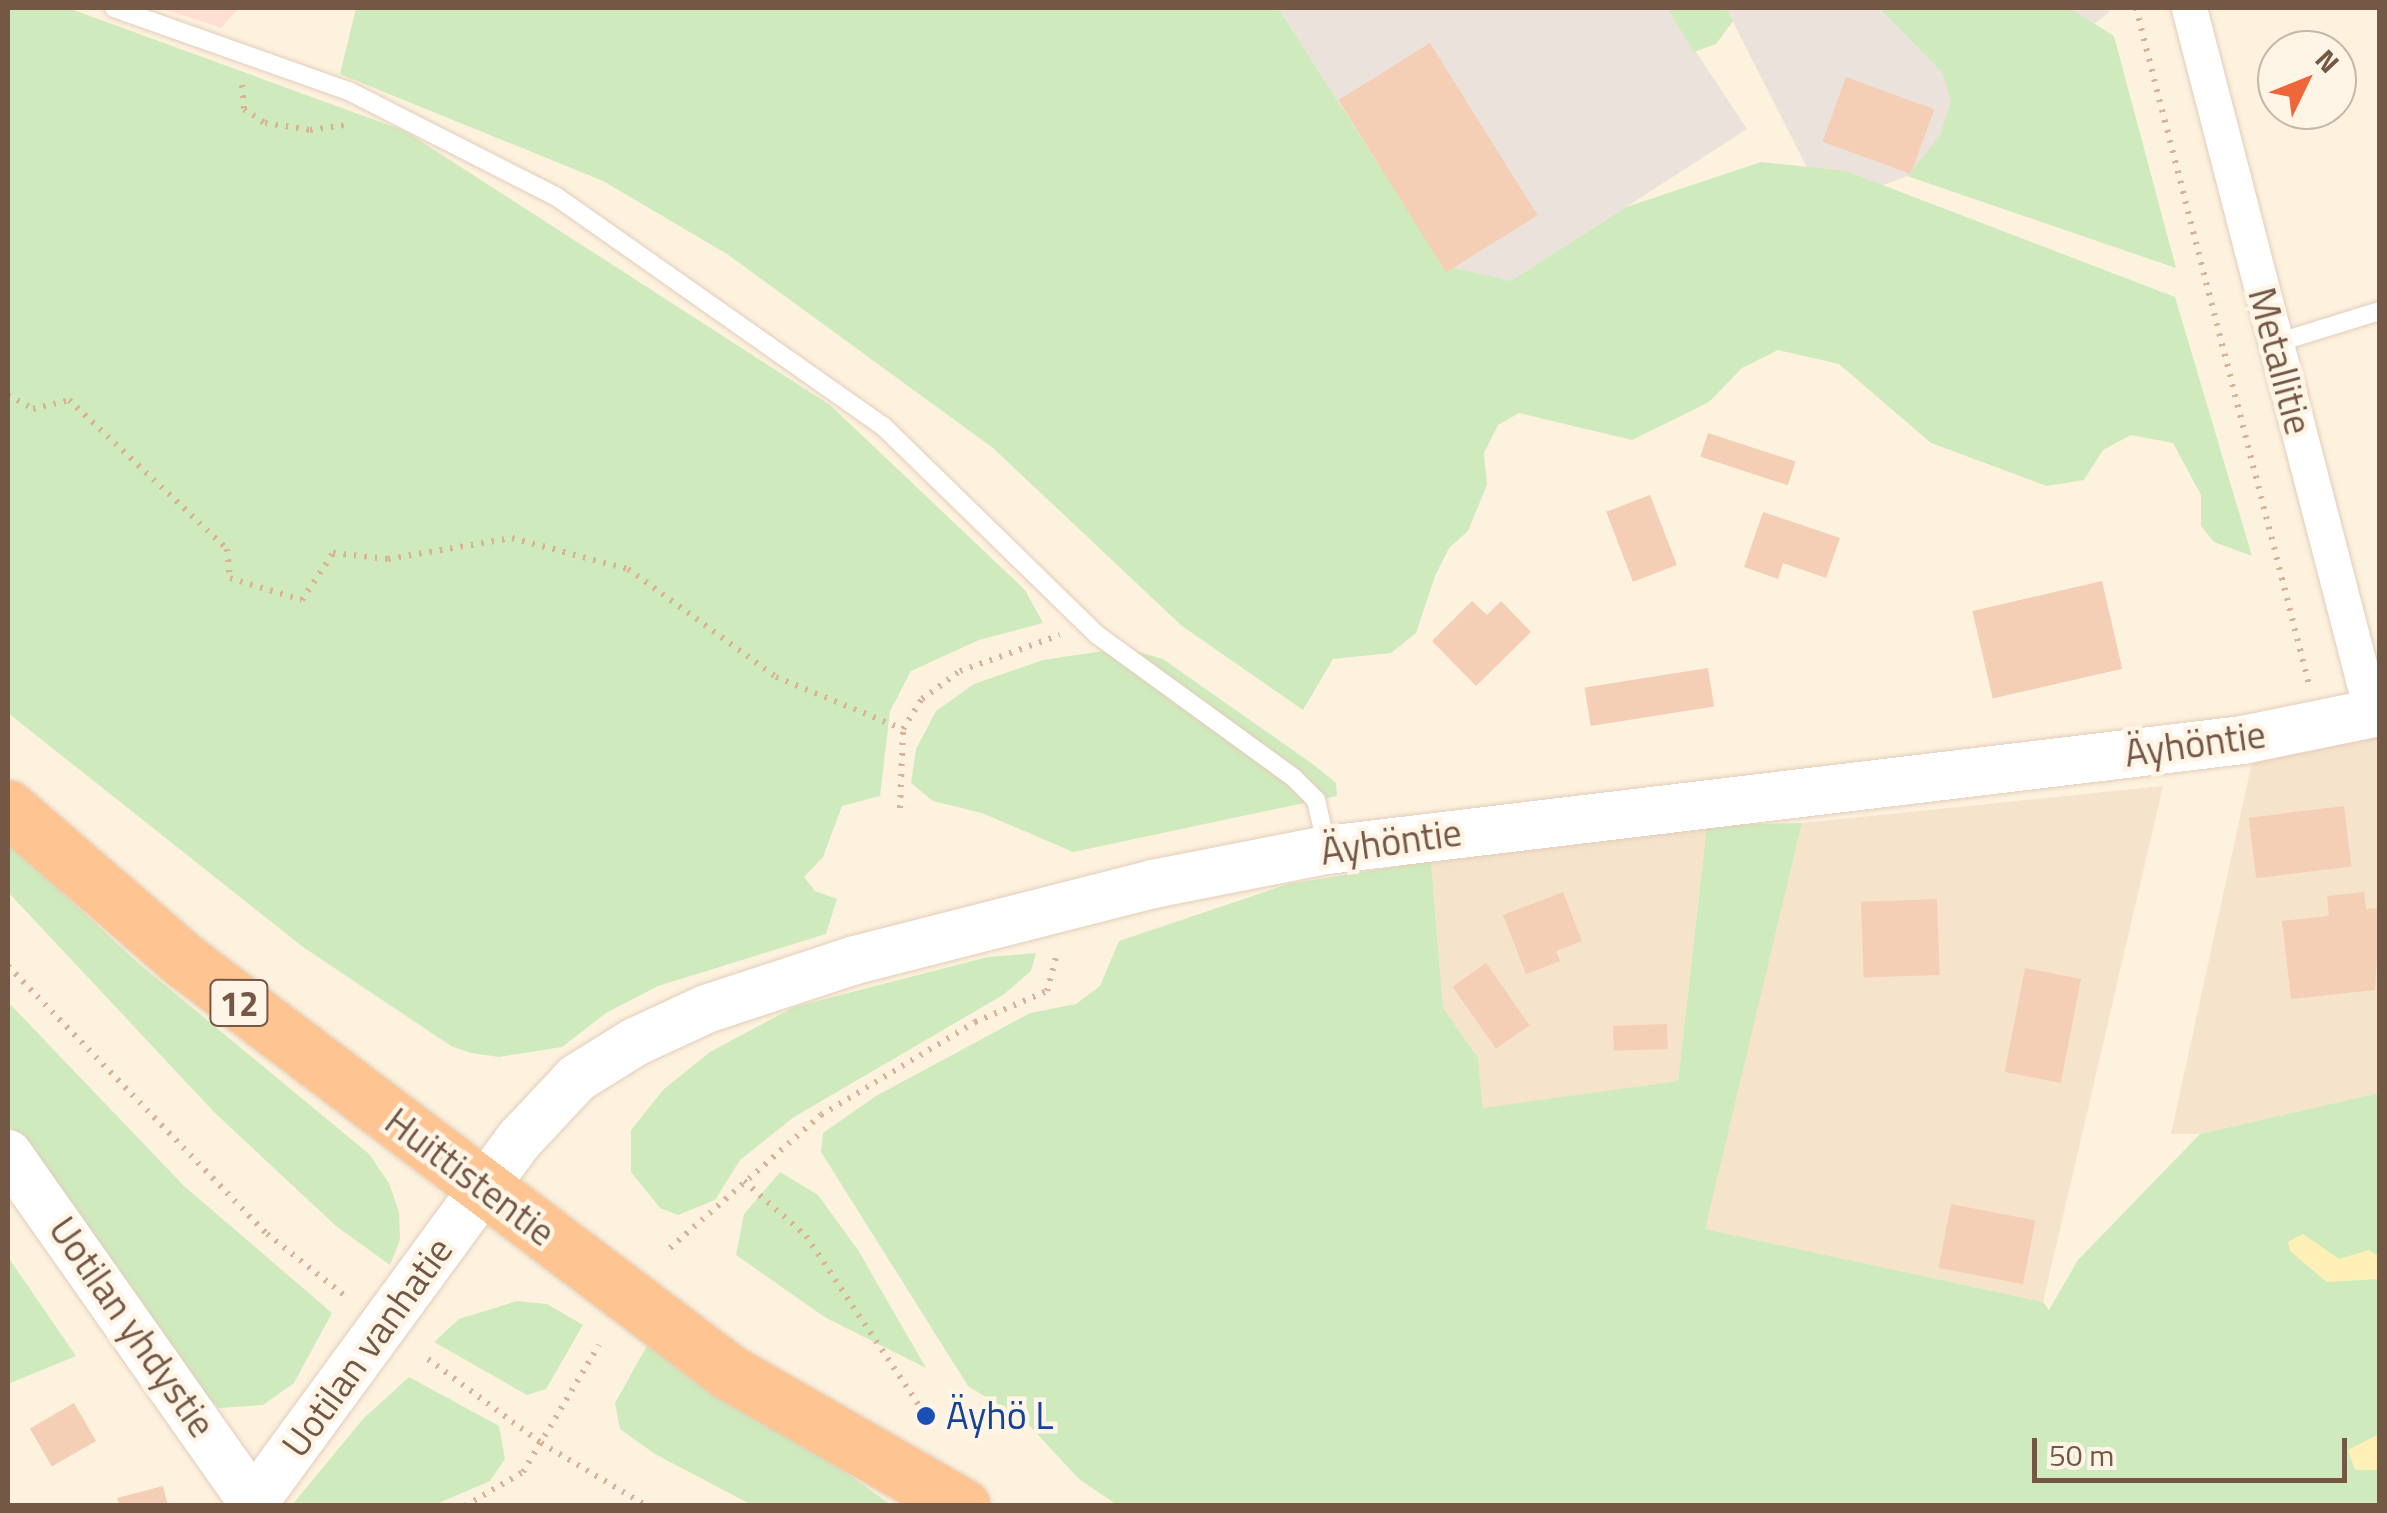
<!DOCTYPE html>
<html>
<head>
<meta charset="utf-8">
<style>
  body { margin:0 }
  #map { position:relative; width:2387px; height:1513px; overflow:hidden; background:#fdf2de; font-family:"Titillium Web",sans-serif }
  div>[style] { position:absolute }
  .residential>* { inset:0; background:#f5e3cc }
  .commercial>* { inset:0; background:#ffdfd1 }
  .industrial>* { inset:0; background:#ebe3db }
  .green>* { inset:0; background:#cfebbd }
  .sand>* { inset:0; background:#fff0b7 }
  .building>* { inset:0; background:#f4cfb5; transform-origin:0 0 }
  .path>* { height:6px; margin-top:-3px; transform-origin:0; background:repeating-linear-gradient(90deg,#d9b298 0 2.5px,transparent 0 10.5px) }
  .roads { filter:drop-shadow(0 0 2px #e2cdba) drop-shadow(0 0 2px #e2cdba) }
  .service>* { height:18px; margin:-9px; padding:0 9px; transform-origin:9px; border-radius:9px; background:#fff }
  .minor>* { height:35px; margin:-17.5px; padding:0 17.5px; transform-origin:17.5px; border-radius:17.5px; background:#fff }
  .secondary>* { height:48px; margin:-24px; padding:0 24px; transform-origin:24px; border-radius:24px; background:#fff }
  .trunk>* { height:55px; margin:-27.5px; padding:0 27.5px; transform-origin:27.5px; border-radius:27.5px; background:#fec492 }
  .dots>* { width:28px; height:28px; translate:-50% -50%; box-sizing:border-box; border:5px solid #fff5e6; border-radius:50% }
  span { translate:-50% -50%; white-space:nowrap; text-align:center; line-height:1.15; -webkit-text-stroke:9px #fff5e6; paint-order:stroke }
  .shield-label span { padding:2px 8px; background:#fff5e6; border:2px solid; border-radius:8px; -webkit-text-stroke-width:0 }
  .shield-label { font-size:35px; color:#755745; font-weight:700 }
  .street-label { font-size:38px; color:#755745 }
  .transit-label { font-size:38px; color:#164399 }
  .left { translate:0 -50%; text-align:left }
  .frame { position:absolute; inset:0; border:10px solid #755745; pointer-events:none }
  .north { position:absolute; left:2257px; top:30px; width:100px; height:100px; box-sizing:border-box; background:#fff5e6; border:2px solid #c8b6a6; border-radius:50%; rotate:47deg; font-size:28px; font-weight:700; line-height:40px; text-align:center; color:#755745 }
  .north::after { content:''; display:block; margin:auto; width:35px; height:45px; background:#ef663b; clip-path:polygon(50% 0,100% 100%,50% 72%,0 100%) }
  .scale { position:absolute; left:2032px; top:1438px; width:315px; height:45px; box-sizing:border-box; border:5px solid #755745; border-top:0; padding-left:12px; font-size:30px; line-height:35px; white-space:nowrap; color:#755745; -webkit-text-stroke:8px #fff5e6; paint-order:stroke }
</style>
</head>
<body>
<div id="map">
  <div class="residential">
    <div style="clip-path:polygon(2379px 732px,2379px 1093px,2200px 1134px,2171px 1134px,2254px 753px)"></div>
    <div style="clip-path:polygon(2163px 786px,2043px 1302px,1704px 1229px,1802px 823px)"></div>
    <div style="clip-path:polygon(1707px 825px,1678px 1081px,1483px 1109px,1478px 1058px,1443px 1009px,1431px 861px)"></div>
  </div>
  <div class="commercial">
    <div style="clip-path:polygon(161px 8px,239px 8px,221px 28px)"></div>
  </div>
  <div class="industrial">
    <div style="clip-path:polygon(1278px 8px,1667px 8px,1747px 129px,1471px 307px)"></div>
    <div style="clip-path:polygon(1726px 8px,2108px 8px,2109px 12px,1907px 176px,1827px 207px)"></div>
  </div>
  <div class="green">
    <div style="clip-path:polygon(8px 8px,68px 8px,405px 131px,830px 405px,1025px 590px,1043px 623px,979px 640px,911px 671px,890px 711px,880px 796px,842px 806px,823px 857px,804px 877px,815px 891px,837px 899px,826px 934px,658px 986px,606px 1013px,562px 1047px,499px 1057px,471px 1053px,451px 1046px,303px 947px,8px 713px)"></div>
    <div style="clip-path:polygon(356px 8px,1278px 8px,1444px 266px,1511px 281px,1626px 207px,1761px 162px,1846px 171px,2175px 297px,2252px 556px,2214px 542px,2201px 526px,2201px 495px,2173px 443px,2131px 435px,2103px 450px,2084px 480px,2047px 486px,1931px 443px,1839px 364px,1778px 350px,1742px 368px,1709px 402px,1632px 440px,1519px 413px,1498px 425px,1484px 453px,1487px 485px,1468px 531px,1449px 548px,1435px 576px,1416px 633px,1391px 653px,1333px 659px,1303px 710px,1182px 626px,993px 448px,727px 254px,603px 181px,340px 74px)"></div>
    <div style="clip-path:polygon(1667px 8px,1726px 8px,1733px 21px,1716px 44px,1694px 52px)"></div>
    <div style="clip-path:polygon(1879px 8px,2069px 8px,2114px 36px,2176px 268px,1907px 176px,1940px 136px,1951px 102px,1943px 73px)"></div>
    <div style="clip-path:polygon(1124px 648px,1163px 659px,1314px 765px,1336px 783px,1337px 796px,1073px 852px,982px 813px,933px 801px,911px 783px,916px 749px,936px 711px,974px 684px,1043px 660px)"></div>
    <div style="clip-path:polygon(1802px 823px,1705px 1229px,2043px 1302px,2049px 1310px,2078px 1260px,2200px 1134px,2379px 1093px,2379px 1505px,1117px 1505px,1079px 1479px,1026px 1422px,968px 1386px,821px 1152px,823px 1133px,876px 1096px,1030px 1013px,1076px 1004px,1100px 986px,1119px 941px,1288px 884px,1431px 861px,1443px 1008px,1478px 1058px,1483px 1108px,1678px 1081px,1707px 825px)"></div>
    <div style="clip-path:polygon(8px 842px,137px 962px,369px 1154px,389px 1183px,399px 1212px,400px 1240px,390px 1265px,336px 1226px,214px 1112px,8px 892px)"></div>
    <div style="clip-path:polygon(1036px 953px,1031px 971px,1003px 995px,794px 1117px,740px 1160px,715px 1200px,678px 1215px,660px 1208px,631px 1172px,631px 1130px,664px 1089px,710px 1052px,794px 1007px,988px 957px)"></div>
    <div style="clip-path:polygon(8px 1002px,184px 1186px,332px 1313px,294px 1383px,263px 1405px,219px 1408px,187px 1376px,8px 1124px)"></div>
    <div style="clip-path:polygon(780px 1172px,818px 1195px,858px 1250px,926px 1368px,826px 1318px,736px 1255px,744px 1214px)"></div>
    <div style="clip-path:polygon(8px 1257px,76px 1356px,8px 1384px)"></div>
    <div style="clip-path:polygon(517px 1301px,547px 1304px,583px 1325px,546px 1389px,527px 1395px,434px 1342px,459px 1319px)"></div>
    <div style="clip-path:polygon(654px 1333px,891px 1505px,752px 1505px,655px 1454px,620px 1429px,615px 1403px)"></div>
    <div style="clip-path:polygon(409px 1377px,499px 1426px,505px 1459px,490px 1481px,434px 1505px,292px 1505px,363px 1419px)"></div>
  </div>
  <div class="sand">
    <div style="clip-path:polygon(2303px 1234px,2339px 1259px,2369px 1250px,2379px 1256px,2379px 1279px,2327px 1282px,2290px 1251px,2288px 1242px)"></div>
    <div style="clip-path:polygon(2379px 1434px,2379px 1470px,2355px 1470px,2348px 1450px)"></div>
  </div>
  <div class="building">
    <div style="left:1430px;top:43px;width:203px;height:108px;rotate:58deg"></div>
    <div style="left:1846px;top:77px;width:94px;height:69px;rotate:20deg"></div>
    <div style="left:1708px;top:433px;width:92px;height:25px;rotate:18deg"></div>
    <div style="left:1650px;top:495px;width:75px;height:47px;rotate:69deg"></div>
    <div style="clip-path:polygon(1763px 512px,1840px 538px,1826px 578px,1783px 563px,1778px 579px,1744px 567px)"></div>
    <div style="left:2102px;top:581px;width:90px;height:133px;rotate:77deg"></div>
    <div style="clip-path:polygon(1472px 601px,1487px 615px,1501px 601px,1531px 632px,1476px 686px,1432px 641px)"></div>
    <div style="left:1708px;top:668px;width:39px;height:125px;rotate:81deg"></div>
    <div style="left:2344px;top:806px;width:61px;height:96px;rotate:83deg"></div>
    <div style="clip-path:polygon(1563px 892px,1582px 941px,1556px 951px,1560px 961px,1526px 974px,1503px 915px)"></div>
    <div style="clip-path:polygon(2364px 892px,2366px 909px,2380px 908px,2375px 990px,2291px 999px,2282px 921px,2329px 916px,2327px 896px)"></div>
    <div style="left:1937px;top:899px;width:76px;height:76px;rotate:88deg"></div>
    <div style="left:1486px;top:963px;width:76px;height:41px;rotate:55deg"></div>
    <div style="left:2025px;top:968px;width:57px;height:106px;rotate:11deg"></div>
    <div style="left:1667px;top:1024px;width:25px;height:54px;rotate:88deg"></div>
    <div style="left:1951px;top:1204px;width:86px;height:65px;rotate:11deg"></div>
    <div style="left:74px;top:1403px;width:44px;height:51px;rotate:60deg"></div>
    <div style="clip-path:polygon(163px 1486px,168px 1506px,120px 1506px,117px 1498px)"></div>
  </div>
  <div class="path">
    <div style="left:2136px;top:8px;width:698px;rotate:75.65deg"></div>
    <div style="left:242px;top:85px;width:24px;rotate:85deg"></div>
    <div style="left:244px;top:109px;width:25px;rotate:34deg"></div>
    <div style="left:265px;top:123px;width:46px;rotate:8.8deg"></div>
    <div style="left:310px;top:130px;width:37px;rotate:-8deg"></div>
    <div style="left:8px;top:395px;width:29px;rotate:29deg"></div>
    <div style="left:33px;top:409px;width:37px;rotate:-14deg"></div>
    <div style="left:69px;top:400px;width:217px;rotate:43.3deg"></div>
    <div style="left:227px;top:549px;width:29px;rotate:84deg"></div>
    <div style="left:230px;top:578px;width:75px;rotate:17deg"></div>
    <div style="left:302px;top:600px;width:56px;rotate:-56.6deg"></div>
    <div style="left:333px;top:553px;width:55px;rotate:6.2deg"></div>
    <div style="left:388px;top:559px;width:126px;rotate:-9.6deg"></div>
    <div style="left:512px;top:538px;width:120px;rotate:15deg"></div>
    <div style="left:628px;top:569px;width:183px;rotate:36.1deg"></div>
    <div style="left:776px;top:677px;width:137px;rotate:22.3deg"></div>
    <div style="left:900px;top:808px;width:79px;rotate:-87.8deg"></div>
    <div style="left:903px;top:729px;width:36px;rotate:-58deg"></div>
    <div style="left:922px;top:699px;width:47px;rotate:-36.4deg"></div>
    <div style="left:960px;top:671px;width:106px;rotate:-19.8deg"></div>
    <div style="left:8px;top:966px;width:373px;rotate:46deg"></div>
    <div style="left:267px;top:1234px;width:98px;rotate:38.4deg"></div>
    <div style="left:744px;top:1181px;width:83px;rotate:41.6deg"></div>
    <div style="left:806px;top:1236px;width:216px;rotate:56.3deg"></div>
    <div style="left:670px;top:1248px;width:201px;rotate:-41.4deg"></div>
    <div style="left:821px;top:1115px;width:180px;rotate:-31.1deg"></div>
    <div style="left:975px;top:1022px;width:78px;rotate:-23.3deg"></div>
    <div style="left:1047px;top:991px;width:38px;rotate:-75deg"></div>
    <div style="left:428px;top:1359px;width:141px;rotate:36.6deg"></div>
    <div style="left:541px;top:1443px;width:123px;rotate:30.7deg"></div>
    <div style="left:465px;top:1506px;width:67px;rotate:-30.4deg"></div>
    <div style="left:523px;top:1472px;width:148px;rotate:-59.1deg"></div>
  </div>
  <div class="roads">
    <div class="service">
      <div style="left:114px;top:8px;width:249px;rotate:19.5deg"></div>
      <div style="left:349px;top:91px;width:233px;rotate:27deg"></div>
      <div style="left:557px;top:197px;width:398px;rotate:35.1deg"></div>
      <div style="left:883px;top:426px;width:298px;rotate:44.3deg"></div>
      <div style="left:1096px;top:634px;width:245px;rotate:36deg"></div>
      <div style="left:1294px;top:778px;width:31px;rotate:45deg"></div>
      <div style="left:1316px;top:800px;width:49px;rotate:77.1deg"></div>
      <div style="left:2276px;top:343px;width:109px;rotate:-17.1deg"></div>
    </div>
    <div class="minor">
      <div style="left:2189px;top:8px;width:729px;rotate:75.47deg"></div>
    </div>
    <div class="secondary">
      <div style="left:8px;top:1154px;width:426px;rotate:54.9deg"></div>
      <div style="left:251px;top:1506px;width:455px;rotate:-53.8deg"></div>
      <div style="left:520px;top:1139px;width:83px;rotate:-46.9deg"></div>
      <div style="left:577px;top:1078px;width:68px;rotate:-31.8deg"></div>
      <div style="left:635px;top:1042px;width:78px;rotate:-24.9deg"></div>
      <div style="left:706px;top:1009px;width:157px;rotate:-18.2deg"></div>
      <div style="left:855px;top:960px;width:308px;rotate:-14.3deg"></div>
      <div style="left:1153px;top:884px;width:177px;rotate:-11.1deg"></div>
      <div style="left:1327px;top:850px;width:923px;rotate:-6.85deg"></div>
      <div style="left:2243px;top:740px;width:140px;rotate:-11.6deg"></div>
    </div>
    <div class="trunk">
      <div style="left:8px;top:808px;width:235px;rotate:40.9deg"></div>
      <div style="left:186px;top:962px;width:680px;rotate:37.06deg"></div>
      <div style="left:729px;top:1372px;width:269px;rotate:29.9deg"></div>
    </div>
  </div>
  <div class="dots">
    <div style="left:926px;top:1416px;background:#1a4fb4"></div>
  </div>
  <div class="shield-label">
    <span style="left:239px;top:1003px">12</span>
  </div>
  <div class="street-label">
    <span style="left:2280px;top:361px;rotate:75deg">Metallitie</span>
    <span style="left:2195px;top:744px;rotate:-8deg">Äyhöntie</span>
    <span style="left:1391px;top:842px;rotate:-8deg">Äyhöntie</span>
    <span style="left:470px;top:1177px;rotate:37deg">Huittistentie</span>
    <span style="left:132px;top:1327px;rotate:55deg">Uotilan yhdystie</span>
    <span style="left:367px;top:1347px;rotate:-54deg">Uotilan vanhatie</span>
  </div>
  <div class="transit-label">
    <span class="left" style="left:946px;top:1416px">Äyhö L</span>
  </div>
  <div class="frame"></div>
  <div class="north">N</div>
  <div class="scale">50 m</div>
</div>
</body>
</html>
